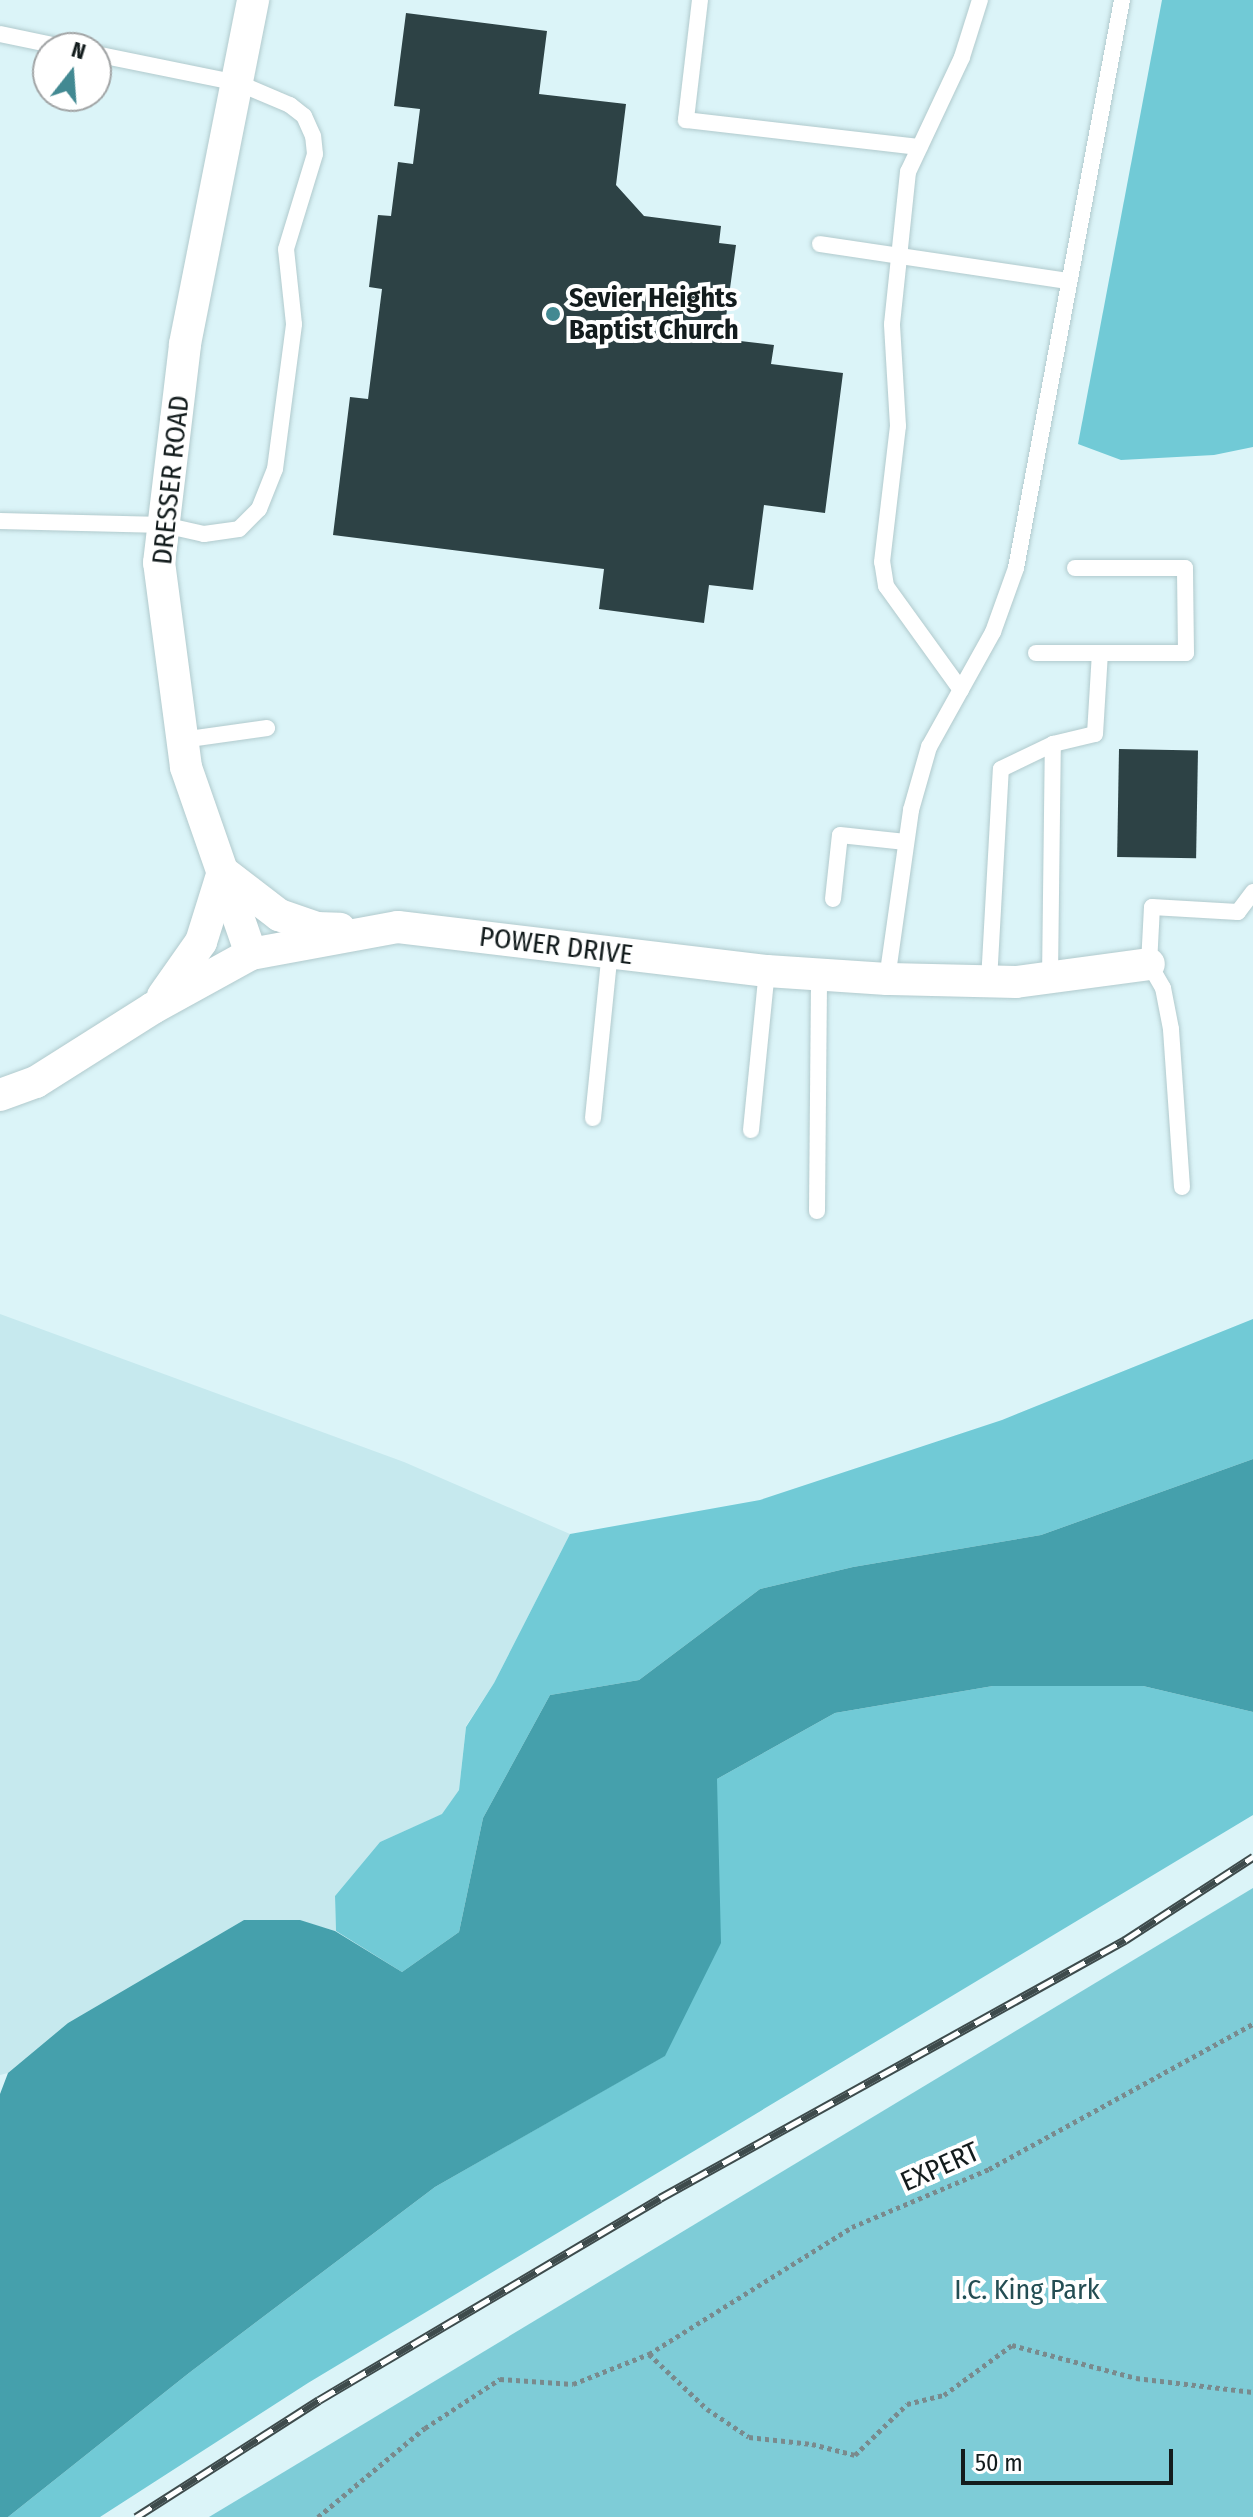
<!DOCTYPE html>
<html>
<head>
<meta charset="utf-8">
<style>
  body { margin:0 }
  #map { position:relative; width:1253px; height:2517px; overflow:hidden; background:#dbf4f8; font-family:"Fira Sans Condensed",sans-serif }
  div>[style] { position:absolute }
  .built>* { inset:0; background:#c6e9ee }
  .green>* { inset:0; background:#7eccd7 }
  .forest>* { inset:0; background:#71cad6 }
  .water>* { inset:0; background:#45a0ac }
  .building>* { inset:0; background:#2d4245; transform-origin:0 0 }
  .path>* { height:5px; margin-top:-2.5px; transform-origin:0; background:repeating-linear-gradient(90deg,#798a8d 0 4px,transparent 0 8px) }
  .roads { filter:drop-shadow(0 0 2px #b1cacd) drop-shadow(0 0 2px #b1cacd) }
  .lane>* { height:16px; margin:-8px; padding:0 8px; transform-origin:8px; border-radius:8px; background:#fff }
  .street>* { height:32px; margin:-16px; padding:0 16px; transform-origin:16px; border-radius:16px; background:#fff }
  .rail>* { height:9px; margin-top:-4.5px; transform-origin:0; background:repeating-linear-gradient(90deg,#fff 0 18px,#3e4b4c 0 36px); box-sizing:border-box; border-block:2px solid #3e4b4c }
  .dots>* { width:22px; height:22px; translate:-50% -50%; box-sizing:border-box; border:4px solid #fff; border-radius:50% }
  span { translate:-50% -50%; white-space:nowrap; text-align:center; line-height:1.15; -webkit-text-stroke:8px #fff; paint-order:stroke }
  .poi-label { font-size:28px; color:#131c1d; font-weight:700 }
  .left { translate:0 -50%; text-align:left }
  .street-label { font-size:28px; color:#131c1d }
  .park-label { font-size:28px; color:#244d53 }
  .north { position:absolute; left:32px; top:32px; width:80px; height:80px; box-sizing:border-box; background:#fff; border:2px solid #a1a4a5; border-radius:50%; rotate:17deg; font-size:22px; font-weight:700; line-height:32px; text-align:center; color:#131c1d }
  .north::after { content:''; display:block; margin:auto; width:28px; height:36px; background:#428992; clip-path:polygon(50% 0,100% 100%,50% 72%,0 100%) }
  .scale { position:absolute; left:961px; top:2449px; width:212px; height:36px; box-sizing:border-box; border:4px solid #131c1d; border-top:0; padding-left:10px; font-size:24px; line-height:28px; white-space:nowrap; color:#131c1d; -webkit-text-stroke:6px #fff; paint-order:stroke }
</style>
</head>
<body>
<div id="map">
  <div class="built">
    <div style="clip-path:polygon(0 1314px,404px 1462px,570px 1534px,494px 1683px,466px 1726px,459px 1790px,443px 1814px,380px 1842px,335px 1896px,336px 1931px,300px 1921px,244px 1920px,68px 2023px,8px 2073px,0 2075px)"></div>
  </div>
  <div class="green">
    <div style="clip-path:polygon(1253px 1888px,1253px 2517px,209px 2517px)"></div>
  </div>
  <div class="forest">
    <div style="clip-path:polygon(1162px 0,1253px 0,1253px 447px,1214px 455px,1121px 460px,1078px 444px)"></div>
    <div style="clip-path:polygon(1253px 1319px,1253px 1459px,1041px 1535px,853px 1567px,760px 1589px,639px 1680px,550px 1695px,483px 1818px,459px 1932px,402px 1972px,336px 1931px,335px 1896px,380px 1842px,442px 1814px,459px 1790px,466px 1727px,494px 1683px,570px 1534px,760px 1500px,1002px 1420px)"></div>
    <div style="clip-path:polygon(993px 1686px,1143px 1686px,1253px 1712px,1253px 1815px,308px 2383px,100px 2517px,8px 2517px,189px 2373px,435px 2187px,664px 2056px,717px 1835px,717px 1779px,835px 1713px)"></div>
  </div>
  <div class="water">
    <div style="clip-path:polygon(1253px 1459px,1253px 1712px,1143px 1686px,993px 1686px,835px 1713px,717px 1779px,721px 1943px,665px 2056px,435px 2187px,189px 2373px,8px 2517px,0 2517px,0 2094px,8px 2073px,68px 2023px,244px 1920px,300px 1920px,335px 1931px,402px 1972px,459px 1932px,483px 1818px,550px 1695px,639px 1680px,760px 1589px,853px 1567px,1041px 1535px)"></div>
  </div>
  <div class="building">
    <div style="clip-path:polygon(406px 13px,547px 31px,539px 94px,626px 104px,616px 185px,644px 216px,721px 226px,719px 243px,736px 245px,723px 339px,774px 345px,771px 364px,843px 373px,825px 513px,764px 505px,753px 590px,709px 585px,704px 623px,599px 609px,604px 569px,333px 535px,350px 397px,368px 399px,382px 289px,369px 287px,378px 215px,391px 216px,398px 162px,413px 164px,420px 109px,394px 106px)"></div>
    <div style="left:1119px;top:749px;width:79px;height:108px;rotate:1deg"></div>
  </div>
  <div class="path">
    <div style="left:649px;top:2354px;width:239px;rotate:-32deg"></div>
    <div style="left:852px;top:2227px;width:149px;rotate:-22.9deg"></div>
    <div style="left:989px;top:2169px;width:301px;rotate:-28.8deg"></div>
    <div style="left:318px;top:2517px;width:139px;rotate:-39.8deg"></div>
    <div style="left:425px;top:2428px;width:90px;rotate:-33.2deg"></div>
    <div style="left:500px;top:2379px;width:73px;rotate:3.9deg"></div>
    <div style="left:573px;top:2384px;width:82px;rotate:-21.5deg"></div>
    <div style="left:649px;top:2354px;width:80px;rotate:43.5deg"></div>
    <div style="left:707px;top:2409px;width:50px;rotate:33.7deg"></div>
    <div style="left:749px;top:2437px;width:63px;rotate:6.3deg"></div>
    <div style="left:812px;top:2444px;width:44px;rotate:14.3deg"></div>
    <div style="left:855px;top:2455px;width:73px;rotate:-44.4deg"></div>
    <div style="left:907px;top:2404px;width:38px;rotate:-14deg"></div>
    <div style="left:944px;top:2395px;width:84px;rotate:-36.3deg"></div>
    <div style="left:1012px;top:2345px;width:128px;rotate:14.9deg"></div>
    <div style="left:1136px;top:2378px;width:118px;rotate:6.8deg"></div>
  </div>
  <div class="roads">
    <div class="lane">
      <div style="left:700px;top:0;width:121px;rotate:96.7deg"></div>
      <div style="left:686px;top:120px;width:235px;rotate:6.6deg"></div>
      <div style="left:0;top:34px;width:68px;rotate:11.8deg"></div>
      <div style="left:820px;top:244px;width:251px;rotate:8.5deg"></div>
      <div style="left:0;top:521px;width:164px;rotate:1.4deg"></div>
      <div style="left:164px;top:525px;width:41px;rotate:12.7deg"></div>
      <div style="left:204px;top:534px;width:35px;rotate:-8deg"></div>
      <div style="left:239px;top:529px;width:28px;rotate:-45deg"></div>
      <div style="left:259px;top:509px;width:43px;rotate:-68.2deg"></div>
      <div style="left:275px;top:469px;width:146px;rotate:-82.5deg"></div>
      <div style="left:294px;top:324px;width:75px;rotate:-96.1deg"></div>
      <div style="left:286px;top:249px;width:99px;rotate:-73deg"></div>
      <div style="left:315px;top:154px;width:18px;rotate:-96deg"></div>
      <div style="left:313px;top:136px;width:22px;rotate:-114deg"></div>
      <div style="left:304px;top:116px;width:18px;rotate:-142deg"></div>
      <div style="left:290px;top:105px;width:56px;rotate:-157.1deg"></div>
      <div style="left:238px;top:83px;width:145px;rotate:-168.5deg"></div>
      <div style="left:1036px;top:653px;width:150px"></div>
      <div style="left:1186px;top:653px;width:85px;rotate:-90.7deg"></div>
      <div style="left:1185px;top:568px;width:110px;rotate:180deg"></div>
      <div style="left:961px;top:690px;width:128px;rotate:-125.8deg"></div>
      <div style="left:886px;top:586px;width:24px;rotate:-99deg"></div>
      <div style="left:882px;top:562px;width:137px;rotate:-83.3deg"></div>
      <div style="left:898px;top:426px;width:102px;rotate:-93.4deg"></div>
      <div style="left:892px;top:324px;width:153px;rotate:-84deg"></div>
      <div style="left:908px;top:172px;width:127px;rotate:-64.8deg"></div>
      <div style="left:962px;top:57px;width:60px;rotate:-72.5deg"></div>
      <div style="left:182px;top:740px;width:86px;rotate:-8deg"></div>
      <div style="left:833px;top:899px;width:64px;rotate:-83.8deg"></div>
      <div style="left:840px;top:835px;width:66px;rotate:6.1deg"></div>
      <div style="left:1050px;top:977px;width:233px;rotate:-89.3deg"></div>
      <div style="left:887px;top:979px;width:171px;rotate:-81.9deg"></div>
      <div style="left:911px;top:810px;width:66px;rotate:-74.1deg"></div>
      <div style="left:929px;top:747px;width:132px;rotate:-60.9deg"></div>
      <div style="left:993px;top:632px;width:68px;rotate:-70.2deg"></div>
      <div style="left:1016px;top:568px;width:578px;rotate:-79.43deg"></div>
      <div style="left:989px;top:981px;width:212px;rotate:-86.8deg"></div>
      <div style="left:1001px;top:769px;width:58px;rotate:-25.7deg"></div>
      <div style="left:1053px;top:744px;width:43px;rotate:-13.4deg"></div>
      <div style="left:1095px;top:734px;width:81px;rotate:-86.5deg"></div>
      <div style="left:593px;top:1118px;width:167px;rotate:-84.2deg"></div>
      <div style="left:751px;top:1130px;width:160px;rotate:-84.3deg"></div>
      <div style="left:1182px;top:1187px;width:158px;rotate:-94deg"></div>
      <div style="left:1171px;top:1029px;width:42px;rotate:-101deg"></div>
      <div style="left:1163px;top:988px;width:28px;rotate:-120deg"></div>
      <div style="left:1149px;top:964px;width:57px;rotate:-87deg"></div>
      <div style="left:1152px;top:907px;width:86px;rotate:3.3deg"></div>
      <div style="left:1238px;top:912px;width:25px;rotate:-53deg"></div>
      <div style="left:817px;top:1211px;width:237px;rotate:-89.5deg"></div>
    </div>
    <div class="street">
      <div style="left:251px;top:954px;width:198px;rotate:-109.2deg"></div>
      <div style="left:186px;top:767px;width:206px;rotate:-97.5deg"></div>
      <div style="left:159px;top:563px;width:221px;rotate:-83.2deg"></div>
      <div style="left:185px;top:344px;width:351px;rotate:-78.8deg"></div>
      <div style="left:163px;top:996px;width:66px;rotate:-54.9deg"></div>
      <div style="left:201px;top:942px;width:73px;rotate:-72.6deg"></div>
      <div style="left:223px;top:872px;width:71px;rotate:37.5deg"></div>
      <div style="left:279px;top:915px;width:39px;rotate:19deg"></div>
      <div style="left:316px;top:928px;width:24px;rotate:2deg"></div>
      <div style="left:0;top:1095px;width:38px;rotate:-20deg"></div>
      <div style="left:36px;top:1082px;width:138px;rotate:-32.3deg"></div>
      <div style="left:153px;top:1008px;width:112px;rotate:-28.9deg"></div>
      <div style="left:251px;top:954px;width:149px;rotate:-10.4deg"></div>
      <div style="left:398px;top:927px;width:372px;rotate:6.8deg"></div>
      <div style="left:767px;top:971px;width:120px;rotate:3.8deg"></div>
      <div style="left:887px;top:979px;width:129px;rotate:1.3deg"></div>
      <div style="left:1016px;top:982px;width:134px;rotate:-7.7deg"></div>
    </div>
  </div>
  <div class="rail">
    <div style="left:136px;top:2517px;width:217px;rotate:-32.6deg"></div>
    <div style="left:319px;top:2400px;width:396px;rotate:-30.6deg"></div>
    <div style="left:660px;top:2198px;width:532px;rotate:-29.02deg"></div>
    <div style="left:1125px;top:1940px;width:153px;rotate:-33deg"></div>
  </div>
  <div class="dots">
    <div style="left:553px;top:314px;background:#428992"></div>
  </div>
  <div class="poi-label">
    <span class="left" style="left:569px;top:314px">Sevier Heights<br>Baptist Church</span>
  </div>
  <div class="street-label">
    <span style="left:171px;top:480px;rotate:-84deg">DRESSER ROAD</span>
    <span style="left:556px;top:946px;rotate:7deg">POWER DRIVE</span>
    <span style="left:940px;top:2167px;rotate:-24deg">EXPERT</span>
  </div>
  <div class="park-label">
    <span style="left:1027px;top:2290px">I.C. King Park</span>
  </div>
  <div class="north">N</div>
  <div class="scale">50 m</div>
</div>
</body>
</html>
